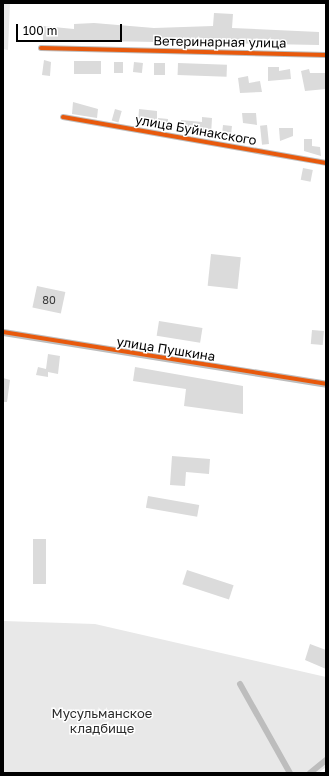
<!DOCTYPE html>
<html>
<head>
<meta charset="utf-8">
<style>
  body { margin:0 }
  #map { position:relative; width:329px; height:776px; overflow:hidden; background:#fff; font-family:"Golos Text",sans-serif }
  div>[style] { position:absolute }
  .green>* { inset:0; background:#e8e8e8 }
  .building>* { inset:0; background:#dbdbdb; transform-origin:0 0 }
  .minor>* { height:6px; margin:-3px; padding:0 3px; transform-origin:3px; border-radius:3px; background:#bdbdbd }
  .tertiary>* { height:7px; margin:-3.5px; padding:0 3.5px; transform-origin:3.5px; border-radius:3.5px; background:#bdbdbd }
  .cycleway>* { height:4px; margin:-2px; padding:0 2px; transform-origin:2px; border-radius:2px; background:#e8590c }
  span { translate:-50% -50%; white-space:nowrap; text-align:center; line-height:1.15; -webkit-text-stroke:3px #fff; paint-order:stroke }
  .number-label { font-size:11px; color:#373737 }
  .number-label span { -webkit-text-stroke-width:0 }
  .street-label { font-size:13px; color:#000 }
  .park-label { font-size:13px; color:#2c2c2c }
  .frame { position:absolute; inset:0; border:4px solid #000; pointer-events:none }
  .scale { position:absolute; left:16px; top:24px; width:106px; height:18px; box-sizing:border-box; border:2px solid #000; border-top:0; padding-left:5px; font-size:12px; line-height:14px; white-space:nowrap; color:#000; -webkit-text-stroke:3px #fff; paint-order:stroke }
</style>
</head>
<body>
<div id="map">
  <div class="green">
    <div style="clip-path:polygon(3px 3px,10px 3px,8px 50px,3px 49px)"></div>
    <div style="clip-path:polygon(3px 621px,95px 624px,326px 677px,326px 767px,318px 773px,3px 773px)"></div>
  </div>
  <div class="building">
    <div style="clip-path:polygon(214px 13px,233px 14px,232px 28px,319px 32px,319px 45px,43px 40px,43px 26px,74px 29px,74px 24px,94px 23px,154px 28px,213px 26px)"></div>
    <div style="clip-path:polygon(44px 60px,51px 62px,50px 76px,42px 75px)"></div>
    <div style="left:74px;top:61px;width:27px;height:13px"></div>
    <div style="left:114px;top:62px;width:9px;height:11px"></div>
    <div style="left:134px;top:62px;width:9px;height:10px;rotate:6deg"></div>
    <div style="left:154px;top:63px;width:11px;height:12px"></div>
    <div style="left:178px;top:63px;width:49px;height:12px;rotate:2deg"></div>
    <div style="clip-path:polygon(268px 67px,279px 67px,279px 71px,290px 69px,291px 79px,268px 81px)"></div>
    <div style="clip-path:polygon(309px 69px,310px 73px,326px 73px,326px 89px,305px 91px,301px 71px)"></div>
    <div style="clip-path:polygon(248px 76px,249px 83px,260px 81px,262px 92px,240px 93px,238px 78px)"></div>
    <div style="clip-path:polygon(73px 102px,98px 109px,97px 118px,72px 114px)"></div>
    <div style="left:115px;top:109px;width:7px;height:12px;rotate:16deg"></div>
    <div style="clip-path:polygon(139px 109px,157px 111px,157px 120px,148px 119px,147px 126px,138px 125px)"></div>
    <div style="clip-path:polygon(242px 113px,256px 113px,257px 125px,243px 123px)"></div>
    <div style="clip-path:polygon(202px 117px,212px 118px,211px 135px,181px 132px,181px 120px,202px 122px)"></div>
    <div style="clip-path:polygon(158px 118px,168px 119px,168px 129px,159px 128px)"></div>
    <div style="left:223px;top:125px;width:9px;height:11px;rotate:6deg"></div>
    <div style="left:267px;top:125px;width:19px;height:7px;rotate:84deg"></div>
    <div style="clip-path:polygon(279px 128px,293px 128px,293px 136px,280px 141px)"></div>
    <div style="clip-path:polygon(304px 139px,312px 139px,312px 146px,320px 147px,321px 156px,304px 151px)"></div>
    <div style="left:303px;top:168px;width:10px;height:12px;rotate:11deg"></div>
    <div style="left:211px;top:254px;width:30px;height:32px;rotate:6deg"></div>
    <div style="left:37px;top:286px;width:29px;height:22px;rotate:12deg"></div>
    <div style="left:159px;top:321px;width:44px;height:15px;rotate:9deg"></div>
    <div style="left:312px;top:330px;width:12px;height:14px;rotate:5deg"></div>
    <div style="clip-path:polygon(48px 354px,60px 356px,58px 374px,48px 372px,48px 377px,36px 375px,38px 367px,46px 369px)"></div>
    <div style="clip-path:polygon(135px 367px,243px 386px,243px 414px,184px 406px,186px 389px,133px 381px)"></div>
    <div style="clip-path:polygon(3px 378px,10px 380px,7px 402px,3px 402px)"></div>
    <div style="clip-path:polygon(172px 456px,210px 459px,209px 474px,186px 472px,185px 486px,170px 485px)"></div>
    <div style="left:148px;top:496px;width:52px;height:12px;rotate:10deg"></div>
    <div style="left:33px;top:539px;width:13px;height:45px"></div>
    <div style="left:187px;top:570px;width:49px;height:15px;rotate:18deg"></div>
    <div style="clip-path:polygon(310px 644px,326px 650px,326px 669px,305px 660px)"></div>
  </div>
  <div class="minor">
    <div style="left:41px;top:48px;width:285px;rotate:1.4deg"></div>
    <div style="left:63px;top:117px;width:267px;rotate:9.9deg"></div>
    <div style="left:240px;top:684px;width:102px;rotate:60.7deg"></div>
    <div style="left:310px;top:773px;width:21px;rotate:-39deg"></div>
  </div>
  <div class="tertiary">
    <div style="left:3px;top:332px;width:327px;rotate:9.1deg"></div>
  </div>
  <div class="cycleway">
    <div style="left:41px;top:48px;width:285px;rotate:1.4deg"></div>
    <div style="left:63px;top:117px;width:267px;rotate:9.9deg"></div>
    <div style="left:3px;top:332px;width:327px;rotate:9.1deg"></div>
  </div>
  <div class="number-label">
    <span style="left:49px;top:300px">80</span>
  </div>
  <div class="street-label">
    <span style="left:220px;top:42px;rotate:1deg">Ветеринарная улица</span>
    <span style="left:196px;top:130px;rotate:10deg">улица Буйнакского</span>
    <span style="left:166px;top:349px;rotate:9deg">улица Пушкина</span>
  </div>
  <div class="park-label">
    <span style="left:102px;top:721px">Мусульманское<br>кладбище</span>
  </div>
  <div class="frame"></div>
  <div class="scale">100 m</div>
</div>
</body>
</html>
